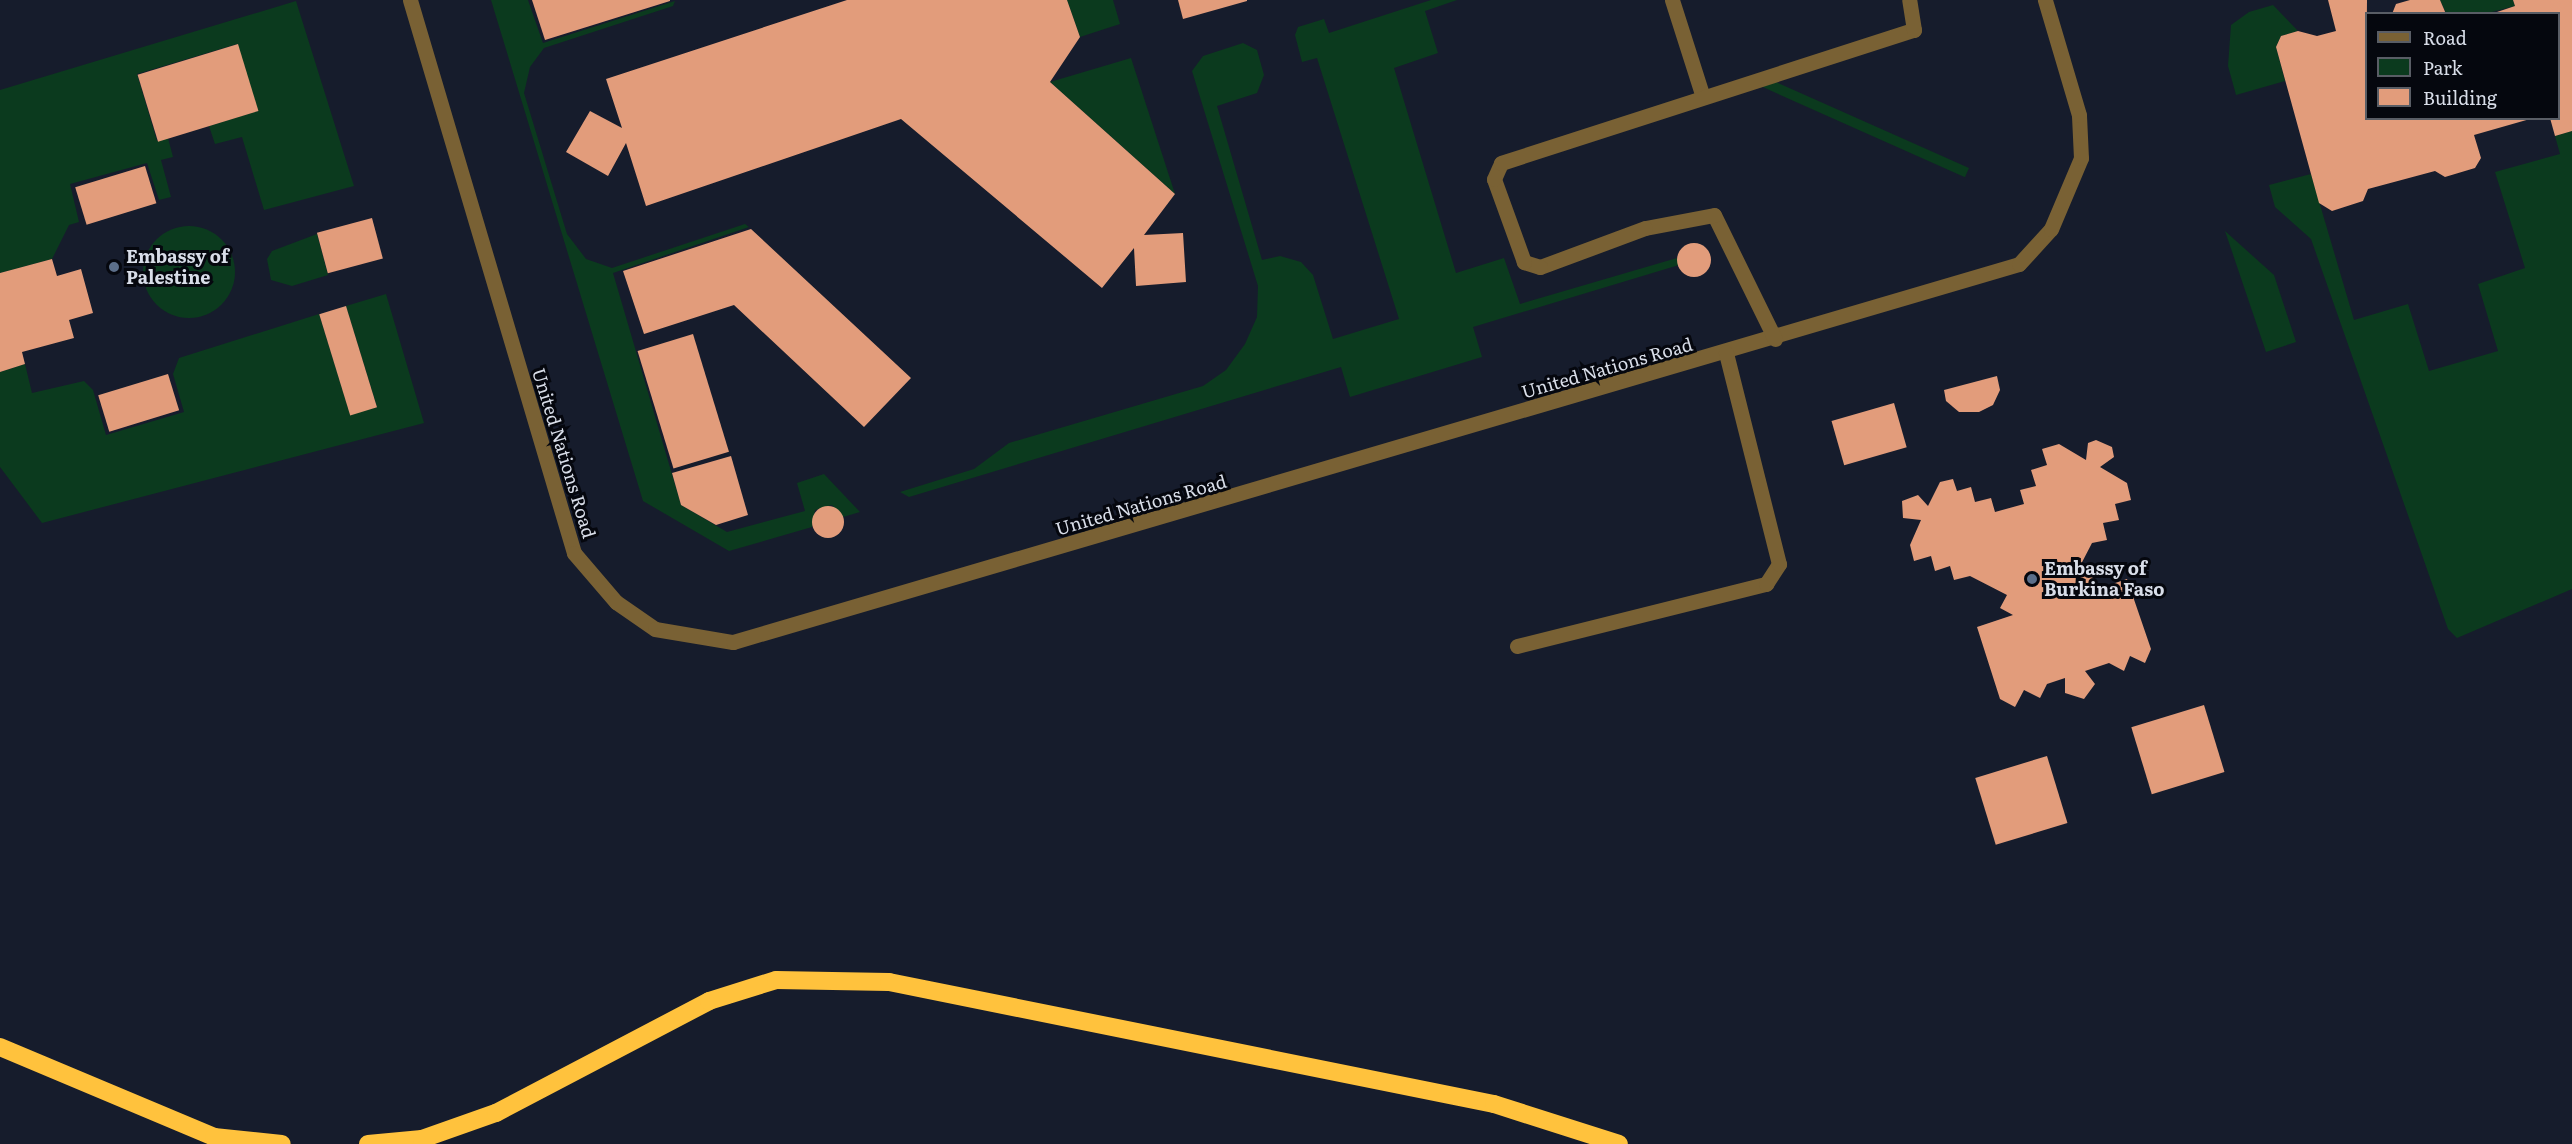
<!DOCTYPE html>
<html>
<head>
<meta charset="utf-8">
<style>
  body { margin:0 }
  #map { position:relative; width:2572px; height:1144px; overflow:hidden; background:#161c2c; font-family:Literata,serif }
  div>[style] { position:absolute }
  .green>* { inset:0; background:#0b3a1e; transform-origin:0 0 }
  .round { border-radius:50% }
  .building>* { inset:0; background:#e29c7b; transform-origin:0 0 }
  .minor>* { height:15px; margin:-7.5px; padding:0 7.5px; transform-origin:7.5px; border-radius:7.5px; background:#796134 }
  .highway>* { height:18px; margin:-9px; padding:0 9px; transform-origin:9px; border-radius:9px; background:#ffc23d }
  .dots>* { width:16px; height:16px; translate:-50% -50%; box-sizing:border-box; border:3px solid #05070e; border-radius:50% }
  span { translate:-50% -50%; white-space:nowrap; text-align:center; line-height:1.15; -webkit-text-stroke:6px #05070e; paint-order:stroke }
  .poi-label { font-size:18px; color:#d8dde8; font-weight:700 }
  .left { translate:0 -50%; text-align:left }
  .street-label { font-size:18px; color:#d8dde8 }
  .legend { position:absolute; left:2365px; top:12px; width:195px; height:108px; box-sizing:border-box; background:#05070e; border:2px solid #595d65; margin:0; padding:8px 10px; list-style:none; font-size:18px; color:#d8dde8 }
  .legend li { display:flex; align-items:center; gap:12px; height:30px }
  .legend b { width:30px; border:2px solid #595d65 }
</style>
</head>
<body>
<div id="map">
  <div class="green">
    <div style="clip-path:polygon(491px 0,528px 0,543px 43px,675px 1px,673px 6px,544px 48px,530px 67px,524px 93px,567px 234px,586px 259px,612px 268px,745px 224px,749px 227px,613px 273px,681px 505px,727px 532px,805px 511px,797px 483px,824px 474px,860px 512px,843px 517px,832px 505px,815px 510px,812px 527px,729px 551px,643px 501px)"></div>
    <div style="clip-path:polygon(1067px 0,1113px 0,1120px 24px,1080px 37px)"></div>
    <div style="clip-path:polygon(1431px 0,1457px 0,1425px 11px,1438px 53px,1394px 68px,1456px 273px,1504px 258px,1520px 304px,1677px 258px,1679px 265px,1473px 327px,1482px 357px,1350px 397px,1341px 367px,909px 497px,900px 492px,974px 469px,1009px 443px,1203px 386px,1226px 370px,1245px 344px,1257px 317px,1258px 286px,1192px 71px,1203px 56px,1243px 43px,1257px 50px,1264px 75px,1257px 93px,1217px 106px,1262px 260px,1280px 256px,1301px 262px,1313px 275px,1333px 339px,1399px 319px,1317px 58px,1302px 62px,1295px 35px,1298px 27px,1324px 19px,1329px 33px)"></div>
    <div style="clip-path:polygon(2440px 0,2513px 0,2515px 6px,2488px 13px,2446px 13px)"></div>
    <div style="clip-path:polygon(296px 1px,354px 186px,264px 210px,242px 137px,215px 144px,209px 126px,258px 111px,237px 44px,137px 74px,157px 141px,168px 138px,173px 157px,161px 160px,171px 197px,159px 200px,147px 163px,70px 184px,79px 222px,69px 225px,52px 259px,0 273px,0 90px)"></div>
    <div style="clip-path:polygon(2273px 5px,2298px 31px,2281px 36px,2276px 47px,2285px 81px,2236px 95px,2228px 66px,2231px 25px,2249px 12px)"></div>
    <div style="clip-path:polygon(1131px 58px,1175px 194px,1050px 82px)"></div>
    <div style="clip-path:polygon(2572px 131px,2572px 589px,2457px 638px,2448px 629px,2311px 239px,2275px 207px,2269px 185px,2311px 174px,2354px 320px,2408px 304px,2429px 371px,2498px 351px,2478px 284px,2525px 268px,2495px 172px,2560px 154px,2555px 136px)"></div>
    <div style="left:1969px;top:168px;width:10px;height:225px;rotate:114deg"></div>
    <div class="round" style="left:143px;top:226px;width:92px;height:92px"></div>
    <div style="clip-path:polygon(2225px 231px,2274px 275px,2296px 342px,2266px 352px)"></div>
    <div style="clip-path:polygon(317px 234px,328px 275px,292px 286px,271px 280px,267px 259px,272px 251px)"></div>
    <div style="clip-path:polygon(386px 294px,424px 423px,42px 523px,0 467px,0 372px,25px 364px,32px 393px,84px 381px,93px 390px,106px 435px,184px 412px,173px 374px,179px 358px,319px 314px,350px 414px,377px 407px,346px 306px)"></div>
  </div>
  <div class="building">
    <div style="clip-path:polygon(532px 0,670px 0,670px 1px,545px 40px)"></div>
    <div style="clip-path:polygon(847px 0,1067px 0,1080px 37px,1050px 82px,1175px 194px,1144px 235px,1183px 233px,1186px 282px,1136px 286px,1134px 248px,1102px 288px,901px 119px,646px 206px,626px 143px,608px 176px,566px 152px,590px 111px,622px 128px,606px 79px)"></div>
    <div style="clip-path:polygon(1178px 0,1247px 0,1247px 1px,1183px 19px)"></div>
    <div style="clip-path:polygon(2328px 0,2367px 0,2366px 118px,2530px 119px,2474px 135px,2481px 158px,2475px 168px,2445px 177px,2435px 171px,2368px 189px,2363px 201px,2332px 211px,2319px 203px,2276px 47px,2281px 36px,2298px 31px,2317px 36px,2336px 31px)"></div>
    <div style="clip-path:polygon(2410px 0,2440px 0,2446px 14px,2392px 14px,2396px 4px)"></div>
    <div style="clip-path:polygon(2513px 0,2572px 0,2572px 131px,2555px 136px,2550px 118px,2558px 118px,2558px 14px,2491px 14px,2515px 6px)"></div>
    <div style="left:238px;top:44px;width:70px;height:105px;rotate:73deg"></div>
    <div style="left:145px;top:166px;width:39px;height:73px;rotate:73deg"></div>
    <div style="left:372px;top:218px;width:42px;height:57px;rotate:75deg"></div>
    <div style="clip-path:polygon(751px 229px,911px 378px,864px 427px,734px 305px,644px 334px,623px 271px)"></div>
    <div class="round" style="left:1677px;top:243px;width:34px;height:34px"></div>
    <div style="clip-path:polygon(52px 259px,57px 276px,81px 269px,93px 313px,69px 320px,74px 338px,22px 352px,25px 364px,0 372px,0 273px)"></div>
    <div style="left:346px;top:306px;width:106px;height:28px;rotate:73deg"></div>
    <div style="left:693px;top:334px;width:123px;height:58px;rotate:73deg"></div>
    <div style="left:168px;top:374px;width:38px;height:73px;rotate:73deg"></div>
    <div style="clip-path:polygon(1997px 376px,2000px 390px,1993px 405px,1979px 412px,1959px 412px,1946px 401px,1944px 390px)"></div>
    <div style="left:1894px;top:403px;width:46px;height:65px;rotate:74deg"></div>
    <div style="clip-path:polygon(2096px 440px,2112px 447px,2114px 457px,2100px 467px,2127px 483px,2131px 500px,2115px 504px,2119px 520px,2103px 523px,2107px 540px,2092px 543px,2078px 570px,2094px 578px,2086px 593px,2127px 579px,2151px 649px,2145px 663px,2130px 656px,2124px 671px,2109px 663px,2085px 671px,2095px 684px,2084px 699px,2065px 693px,2065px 678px,2047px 684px,2040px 698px,2024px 690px,2015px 707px,2000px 699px,1977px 627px,2013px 615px,2000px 608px,2007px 595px,1970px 576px,1954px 580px,1950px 566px,1935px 571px,1931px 556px,1914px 561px,1910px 545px,1921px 520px,1903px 518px,1902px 501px,1918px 495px,1928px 506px,1940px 482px,1953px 479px,1957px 491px,1971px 487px,1975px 502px,1991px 498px,1995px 512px,2024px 504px,2020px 490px,2036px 486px,2031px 470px,2047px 465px,2042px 449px,2059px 444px,2086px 460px,2088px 443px)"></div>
    <div style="clip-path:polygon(731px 456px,748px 515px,716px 525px,681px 505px,672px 473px)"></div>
    <div class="round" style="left:812px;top:506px;width:32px;height:32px"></div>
    <div style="left:2204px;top:705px;width:70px;height:76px;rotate:73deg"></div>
    <div style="left:2047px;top:756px;width:70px;height:75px;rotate:73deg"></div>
  </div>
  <div class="minor">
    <div style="left:410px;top:0;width:577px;rotate:73.48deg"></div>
    <div style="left:574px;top:553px;width:65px;rotate:49.4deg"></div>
    <div style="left:616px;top:602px;width:47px;rotate:34.7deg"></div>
    <div style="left:655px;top:629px;width:79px;rotate:9.5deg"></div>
    <div style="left:733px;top:642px;width:1340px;rotate:-16.38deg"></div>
    <div style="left:2019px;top:264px;width:47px;rotate:-47.6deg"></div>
    <div style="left:2051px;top:229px;width:77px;rotate:-67.1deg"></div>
    <div style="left:2081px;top:158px;width:43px;rotate:-92.7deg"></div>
    <div style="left:2079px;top:115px;width:120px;rotate:-106.5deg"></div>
    <div style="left:1672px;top:0;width:102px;rotate:72.3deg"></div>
    <div style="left:1775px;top:339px;width:138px;rotate:-116.2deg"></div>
    <div style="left:1714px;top:215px;width:70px;rotate:169.3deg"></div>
    <div style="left:1645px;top:228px;width:112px;rotate:159.6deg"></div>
    <div style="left:1540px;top:267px;width:17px;rotate:-163deg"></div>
    <div style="left:1524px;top:262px;width:88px;rotate:-109.9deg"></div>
    <div style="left:1494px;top:179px;width:17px;rotate:-66deg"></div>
    <div style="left:1501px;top:163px;width:434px;rotate:-17.9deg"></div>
    <div style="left:1914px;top:30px;width:30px;rotate:-99deg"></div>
    <div style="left:1517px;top:646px;width:257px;rotate:-14deg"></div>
    <div style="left:1766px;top:584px;width:24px;rotate:-57deg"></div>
    <div style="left:1779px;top:564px;width:218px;rotate:-104.1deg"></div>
  </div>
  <div class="highway">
    <div style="left:0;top:1047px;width:232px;rotate:22.8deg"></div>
    <div style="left:214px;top:1137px;width:68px;rotate:5.9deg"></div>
    <div style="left:368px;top:1144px;width:54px;rotate:-5.3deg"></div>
    <div style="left:422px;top:1139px;width:78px;rotate:-19.4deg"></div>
    <div style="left:496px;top:1113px;width:241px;rotate:-27.7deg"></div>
    <div style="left:709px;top:1001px;width:70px;rotate:-17.4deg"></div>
    <div style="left:776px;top:980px;width:113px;rotate:1deg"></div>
    <div style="left:889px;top:982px;width:617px;rotate:11.4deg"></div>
    <div style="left:1494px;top:1104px;width:131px;rotate:17.7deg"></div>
  </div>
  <div class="dots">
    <div style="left:114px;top:267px;background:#5c6f8a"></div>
    <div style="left:2032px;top:579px;background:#5c6f8a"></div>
  </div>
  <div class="poi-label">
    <span class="left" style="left:126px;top:267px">Embassy of<br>Palestine</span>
    <span class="left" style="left:2044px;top:579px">Embassy of<br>Burkina Faso</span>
  </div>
  <div class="street-label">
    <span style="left:1607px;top:368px;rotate:-16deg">United Nations Road</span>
    <span style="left:564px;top:453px;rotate:73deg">United Nations Road</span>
    <span style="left:1141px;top:505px;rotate:-16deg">United Nations Road</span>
  </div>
  <ul class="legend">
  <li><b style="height:8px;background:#796134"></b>Road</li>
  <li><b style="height:16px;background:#0b3a1e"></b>Park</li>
  <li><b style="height:16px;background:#e29c7b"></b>Building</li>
  </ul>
</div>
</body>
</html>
